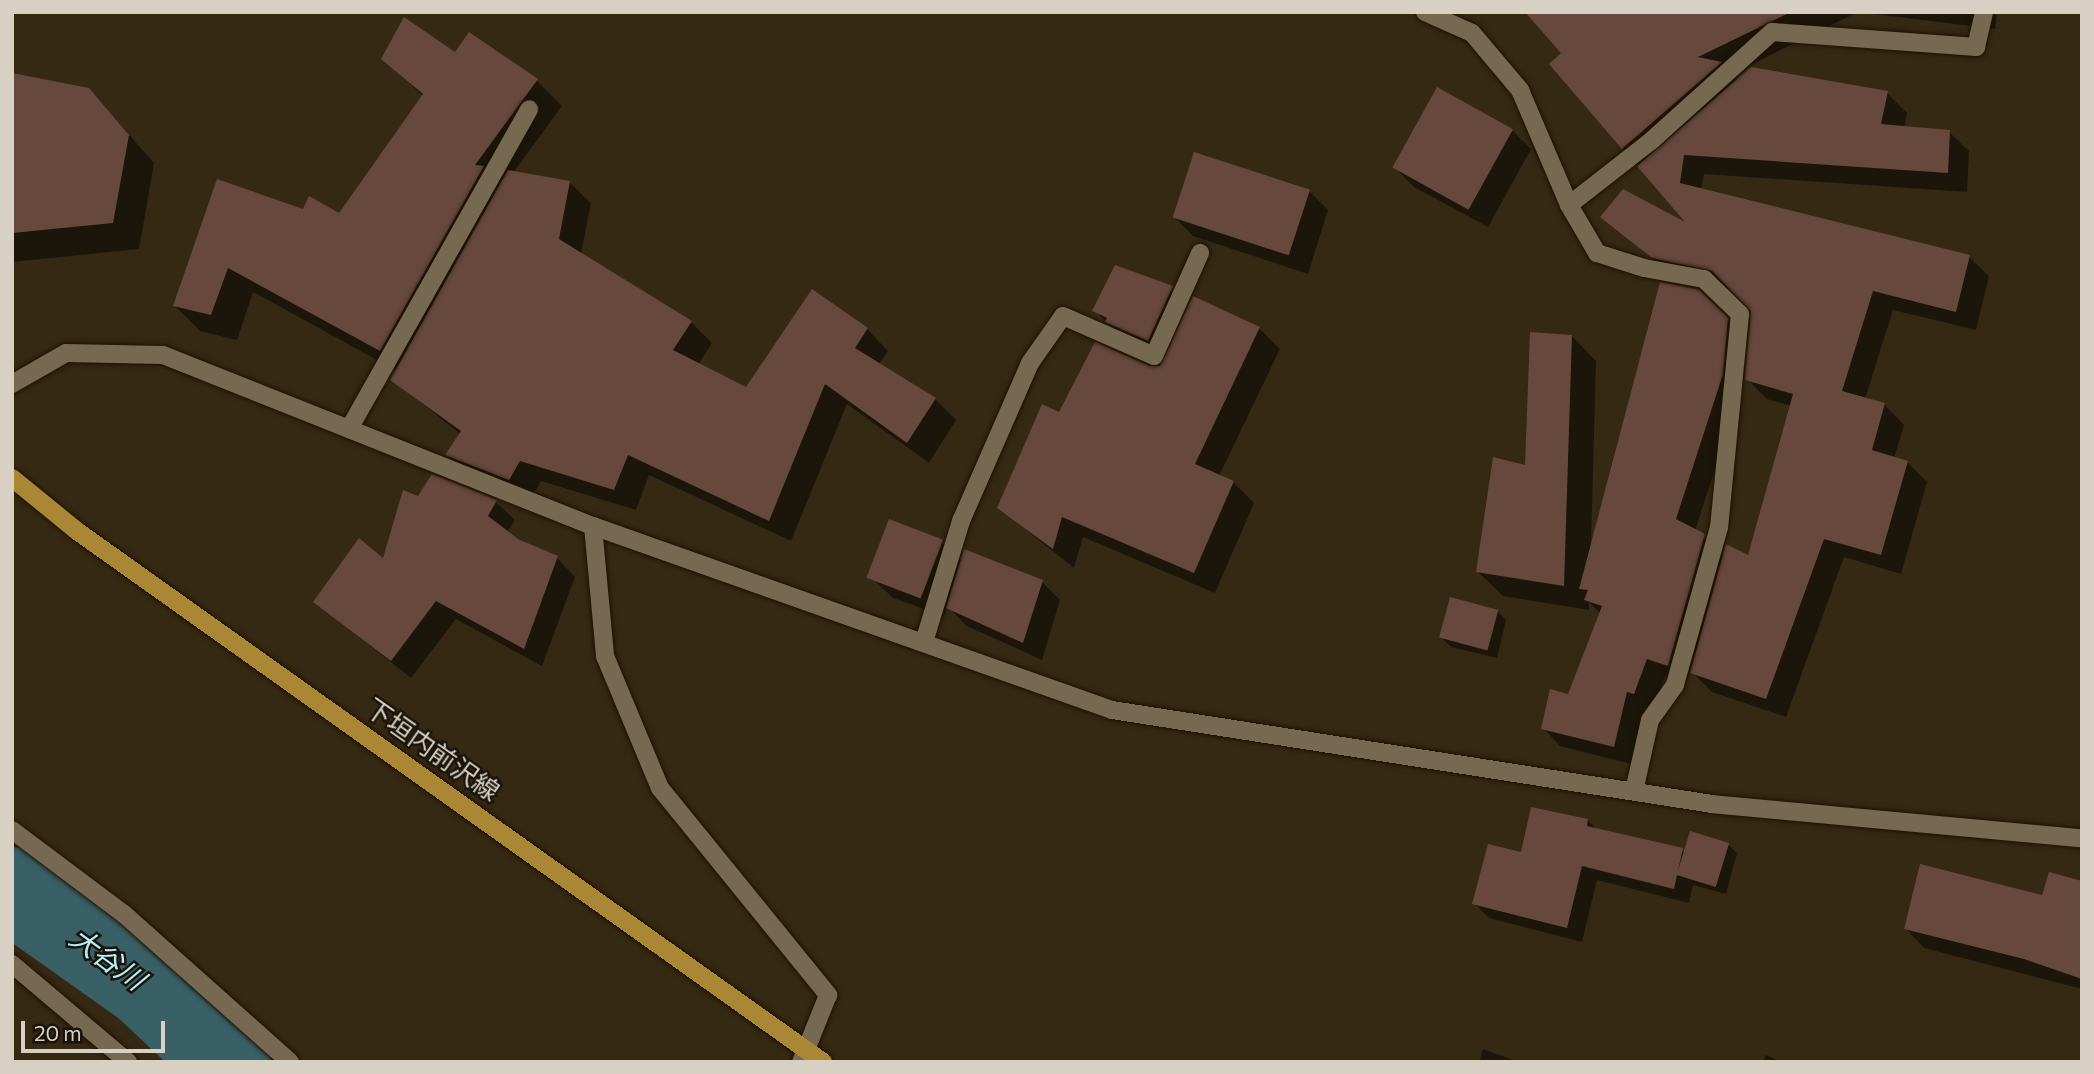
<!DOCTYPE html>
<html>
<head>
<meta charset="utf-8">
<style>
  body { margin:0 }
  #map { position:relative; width:2094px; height:1074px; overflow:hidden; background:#362913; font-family:Commissioner,"Noto Sans JP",sans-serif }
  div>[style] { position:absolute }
  .shadow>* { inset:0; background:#0007 }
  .river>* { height:86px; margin:-43px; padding:0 43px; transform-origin:43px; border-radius:43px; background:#396067 }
  .building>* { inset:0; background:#66483c; transform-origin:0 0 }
  .roads { filter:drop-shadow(0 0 2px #1d1200) drop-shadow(0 0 2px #1d1200) }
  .minor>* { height:18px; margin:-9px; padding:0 9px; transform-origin:9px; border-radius:9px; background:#776951 }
  .major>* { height:18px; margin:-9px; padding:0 9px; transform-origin:9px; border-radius:9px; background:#a98734 }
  span { translate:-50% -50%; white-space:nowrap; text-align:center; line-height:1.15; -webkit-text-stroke:5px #19130a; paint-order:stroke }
  .street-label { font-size:26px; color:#d8d1c3 }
  .water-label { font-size:28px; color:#b5f0fa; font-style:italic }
  .frame { position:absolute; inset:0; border:14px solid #d8d1c3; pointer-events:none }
  .scale { position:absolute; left:21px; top:1021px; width:144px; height:32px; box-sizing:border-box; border:4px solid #d8d1c3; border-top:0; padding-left:9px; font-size:21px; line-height:24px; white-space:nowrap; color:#d8d1c3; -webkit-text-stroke:5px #19130a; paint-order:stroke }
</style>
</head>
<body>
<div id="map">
  <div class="shadow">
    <div style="clip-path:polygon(1609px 12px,1997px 12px,1995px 29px,1858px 12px,1732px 74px,1738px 80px,1887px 93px,1907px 113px,1904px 128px,1949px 132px,1969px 151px,1967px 192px,1704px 174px,1701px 190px,1969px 257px,1989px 276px,1976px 330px,1893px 310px,1865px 399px,1885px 405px,1904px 425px,1894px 458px,1907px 462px,1927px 482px,1901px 574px,1844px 557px,1786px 717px,1712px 692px,1690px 670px,1686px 683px,1665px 676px,1652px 711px,1645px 708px,1631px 764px,1560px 746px,1543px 728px,1569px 696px,1601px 614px,1589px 602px,1589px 610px,1503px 596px,1478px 572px,1526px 467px,1572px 336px,1596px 361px,1591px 546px,1698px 291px,1745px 338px,1740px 392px,1695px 531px,1725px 556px,1749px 557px,1792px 406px,1767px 399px,1747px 379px,1753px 310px,1733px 290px,1674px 277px,1603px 217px,1691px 228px,1551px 64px)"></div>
    <div style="clip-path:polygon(455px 54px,537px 81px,562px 106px,513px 173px,569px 182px,591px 203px,581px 254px,691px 322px,712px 343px,698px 365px,746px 389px,867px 329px,888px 351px,879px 364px,935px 399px,956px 420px,929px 463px,847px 404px,791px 541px,649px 475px,636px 510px,541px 481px,530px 500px,468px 476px,447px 455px,460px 434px,392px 379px,397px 371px,253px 292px,237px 340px,200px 331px,175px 306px,304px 211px,340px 215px,423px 96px,383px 58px)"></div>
    <div style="clip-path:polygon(12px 75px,89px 89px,154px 163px,139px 249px,12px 262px)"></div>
    <div style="clip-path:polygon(1438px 90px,1512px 130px,1531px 149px,1488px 227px,1414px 187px,1395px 168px)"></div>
    <div style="clip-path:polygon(1309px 191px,1328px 210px,1308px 274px,1193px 236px,1174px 217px)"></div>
    <div style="clip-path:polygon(1145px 276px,1181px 297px,1158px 349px,1116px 331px,1094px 310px,1144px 281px)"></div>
    <div style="clip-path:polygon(1259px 328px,1280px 349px,1219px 476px,1233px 482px,1254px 503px,1215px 593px,1083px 537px,1074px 568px,999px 508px,1060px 414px,1149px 368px)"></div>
    <div style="clip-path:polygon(433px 476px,496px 502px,515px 520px,507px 533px,557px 558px,575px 577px,542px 666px,456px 619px,411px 678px,315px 602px,384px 561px)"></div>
    <div style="clip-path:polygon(942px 542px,962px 562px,1042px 582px,1060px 600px,1042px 660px,967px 626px,947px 606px,944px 616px,893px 598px,874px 580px)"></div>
    <div style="clip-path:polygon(1497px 611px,1506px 620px,1497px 658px,1451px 647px,1442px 638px)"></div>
    <div style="clip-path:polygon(1588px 820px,1597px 830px,1685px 853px,1728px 844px,1737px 853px,1726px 894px,1693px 885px,1689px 903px,1597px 880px,1582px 942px,1489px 918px,1474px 903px,1523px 854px)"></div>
    <div style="clip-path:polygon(2082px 883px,2082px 989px,1924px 948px,1906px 929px,2043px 897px)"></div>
    <div style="clip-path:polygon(1483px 1049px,1519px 1062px,1479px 1062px)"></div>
    <div style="clip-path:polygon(1766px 1055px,1781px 1062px,1763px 1062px)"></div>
  </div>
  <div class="river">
    <div style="left:12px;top:890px;width:163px;rotate:35.3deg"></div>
    <div style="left:145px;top:984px;width:114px;rotate:43.2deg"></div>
  </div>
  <div class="building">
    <div style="clip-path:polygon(1525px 12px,1791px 12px,1698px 57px,1722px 62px,1622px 149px,1549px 64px,1561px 53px)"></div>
    <div style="clip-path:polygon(404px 17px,455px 52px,469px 32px,538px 79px,475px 165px,484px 166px,380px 351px,228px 268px,211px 315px,173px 306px,217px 179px,303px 209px,309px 196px,339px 213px,423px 94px,381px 59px)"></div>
    <div style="clip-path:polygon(1751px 67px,1888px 91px,1881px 124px,1950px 130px,1948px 173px,1684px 155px,1680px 183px,1970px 255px,1956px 312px,1873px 291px,1842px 391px,1885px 403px,1872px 450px,1908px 461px,1881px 555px,1824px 539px,1766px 699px,1690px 673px,1726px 544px,1748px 555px,1793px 394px,1745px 380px,1751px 311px,1712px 271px,1652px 258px,1600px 217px,1623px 189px,1685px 222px,1637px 166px)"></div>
    <div style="clip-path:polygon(12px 73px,89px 88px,129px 135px,113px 223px,12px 233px)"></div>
    <div style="left:1437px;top:87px;width:87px;height:92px;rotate:29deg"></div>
    <div style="left:1194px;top:152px;width:122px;height:69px;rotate:18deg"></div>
    <div style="clip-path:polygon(508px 170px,570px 181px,559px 239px,692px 321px,673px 350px,746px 387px,812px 289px,868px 328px,855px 348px,936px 398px,907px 443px,825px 384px,769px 521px,628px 455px,614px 490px,520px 461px,509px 480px,445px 455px,461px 431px,390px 380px)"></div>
    <div style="clip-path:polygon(1115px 265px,1173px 286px,1148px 341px,1105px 322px,1107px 318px,1092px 311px)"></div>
    <div style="clip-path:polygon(1660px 282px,1699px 290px,1728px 318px,1723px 374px,1676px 519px,1705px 534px,1668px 666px,1647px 659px,1634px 694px,1627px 692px,1614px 747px,1541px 729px,1550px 689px,1568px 694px,1602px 606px,1584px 600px,1588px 590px,1579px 589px)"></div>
    <div style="clip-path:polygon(1193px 296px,1260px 327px,1195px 464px,1234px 481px,1194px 573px,1062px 517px,1053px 549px,997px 508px,1042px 404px,1059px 412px,1095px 342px,1149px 366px,1160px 366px)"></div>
    <div style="clip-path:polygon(1530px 332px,1572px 335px,1564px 586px,1476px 572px,1493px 457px,1525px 465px)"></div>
    <div style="clip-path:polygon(432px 474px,497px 500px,488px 516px,518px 539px,558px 556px,524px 649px,436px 601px,391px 661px,313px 602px,359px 538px,383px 558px,403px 490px,418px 496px)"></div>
    <div style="left:889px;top:519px;width:58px;height:63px;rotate:21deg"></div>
    <div style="clip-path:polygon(964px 549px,1043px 580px,1023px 643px,946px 608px)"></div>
    <div style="left:1450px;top:597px;width:50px;height:42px;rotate:15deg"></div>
    <div style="clip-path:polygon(1531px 807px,1588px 819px,1587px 826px,1683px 848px,1674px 889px,1582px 866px,1567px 928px,1472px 904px,1488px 844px,1521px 852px)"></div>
    <div style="left:1690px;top:831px;width:41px;height:46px;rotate:17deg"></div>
    <div style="clip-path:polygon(1920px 864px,2042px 895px,2049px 872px,2082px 881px,2082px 979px,2024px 959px,1904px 929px)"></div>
  </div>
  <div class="roads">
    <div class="minor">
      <div style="left:1425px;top:12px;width:51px;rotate:24.1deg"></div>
      <div style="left:1472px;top:33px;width:75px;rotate:49.9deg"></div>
      <div style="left:1520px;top:90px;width:125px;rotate:66.9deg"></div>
      <div style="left:1569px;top:205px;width:104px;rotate:-38deg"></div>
      <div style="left:1651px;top:141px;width:163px;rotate:-42deg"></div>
      <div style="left:1772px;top:32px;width:205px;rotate:4.2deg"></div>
      <div style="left:1976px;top:47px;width:36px;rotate:-77deg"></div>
      <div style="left:1569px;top:205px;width:56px;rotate:59.7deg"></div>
      <div style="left:1597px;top:253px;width:49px;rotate:17.7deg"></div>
      <div style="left:1644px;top:268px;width:61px;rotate:10.4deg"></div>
      <div style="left:1704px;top:279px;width:50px;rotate:44.2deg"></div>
      <div style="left:1740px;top:314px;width:214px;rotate:95.6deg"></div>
      <div style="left:1719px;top:527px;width:164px;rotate:105.6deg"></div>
      <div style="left:1675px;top:685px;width:43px;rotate:125.5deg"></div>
      <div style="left:1650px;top:720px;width:73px;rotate:102.7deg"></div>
      <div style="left:12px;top:384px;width:62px;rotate:-29.9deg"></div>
      <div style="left:66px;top:353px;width:97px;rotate:1.2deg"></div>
      <div style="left:163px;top:355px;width:463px;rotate:21.7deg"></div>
      <div style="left:593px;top:526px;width:551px;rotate:19.52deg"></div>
      <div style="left:1112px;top:710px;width:607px;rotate:8.9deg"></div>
      <div style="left:1712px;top:804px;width:372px;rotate:5.3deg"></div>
      <div style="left:349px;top:429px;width:367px;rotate:-60.6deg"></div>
      <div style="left:593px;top:526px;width:131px;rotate:84.7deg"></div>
      <div style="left:605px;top:656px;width:143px;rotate:67.4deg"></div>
      <div style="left:660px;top:788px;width:267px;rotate:50.9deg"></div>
      <div style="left:828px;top:995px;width:72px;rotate:111.9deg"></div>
      <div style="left:924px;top:642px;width:127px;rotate:-73deg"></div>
      <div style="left:961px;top:521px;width:172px;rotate:-66.4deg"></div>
      <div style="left:1030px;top:363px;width:57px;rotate:-54.9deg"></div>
      <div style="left:1063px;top:316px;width:99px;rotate:23.7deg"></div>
      <div style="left:1154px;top:356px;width:113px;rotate:-65.9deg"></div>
      <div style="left:12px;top:830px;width:140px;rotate:36.9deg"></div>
      <div style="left:124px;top:914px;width:222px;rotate:41.7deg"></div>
      <div style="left:12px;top:964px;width:152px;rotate:40.2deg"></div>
    </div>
    <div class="major">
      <div style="left:12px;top:478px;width:84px;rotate:39.2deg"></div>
      <div style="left:77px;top:531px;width:916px;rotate:35.44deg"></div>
    </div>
  </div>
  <div class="street-label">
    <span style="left:433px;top:749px;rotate:35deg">下垣内前沢線</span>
  </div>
  <div class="water-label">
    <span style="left:108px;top:958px;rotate:36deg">大谷川</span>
  </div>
  <div class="frame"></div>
  <div class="scale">20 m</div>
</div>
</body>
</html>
